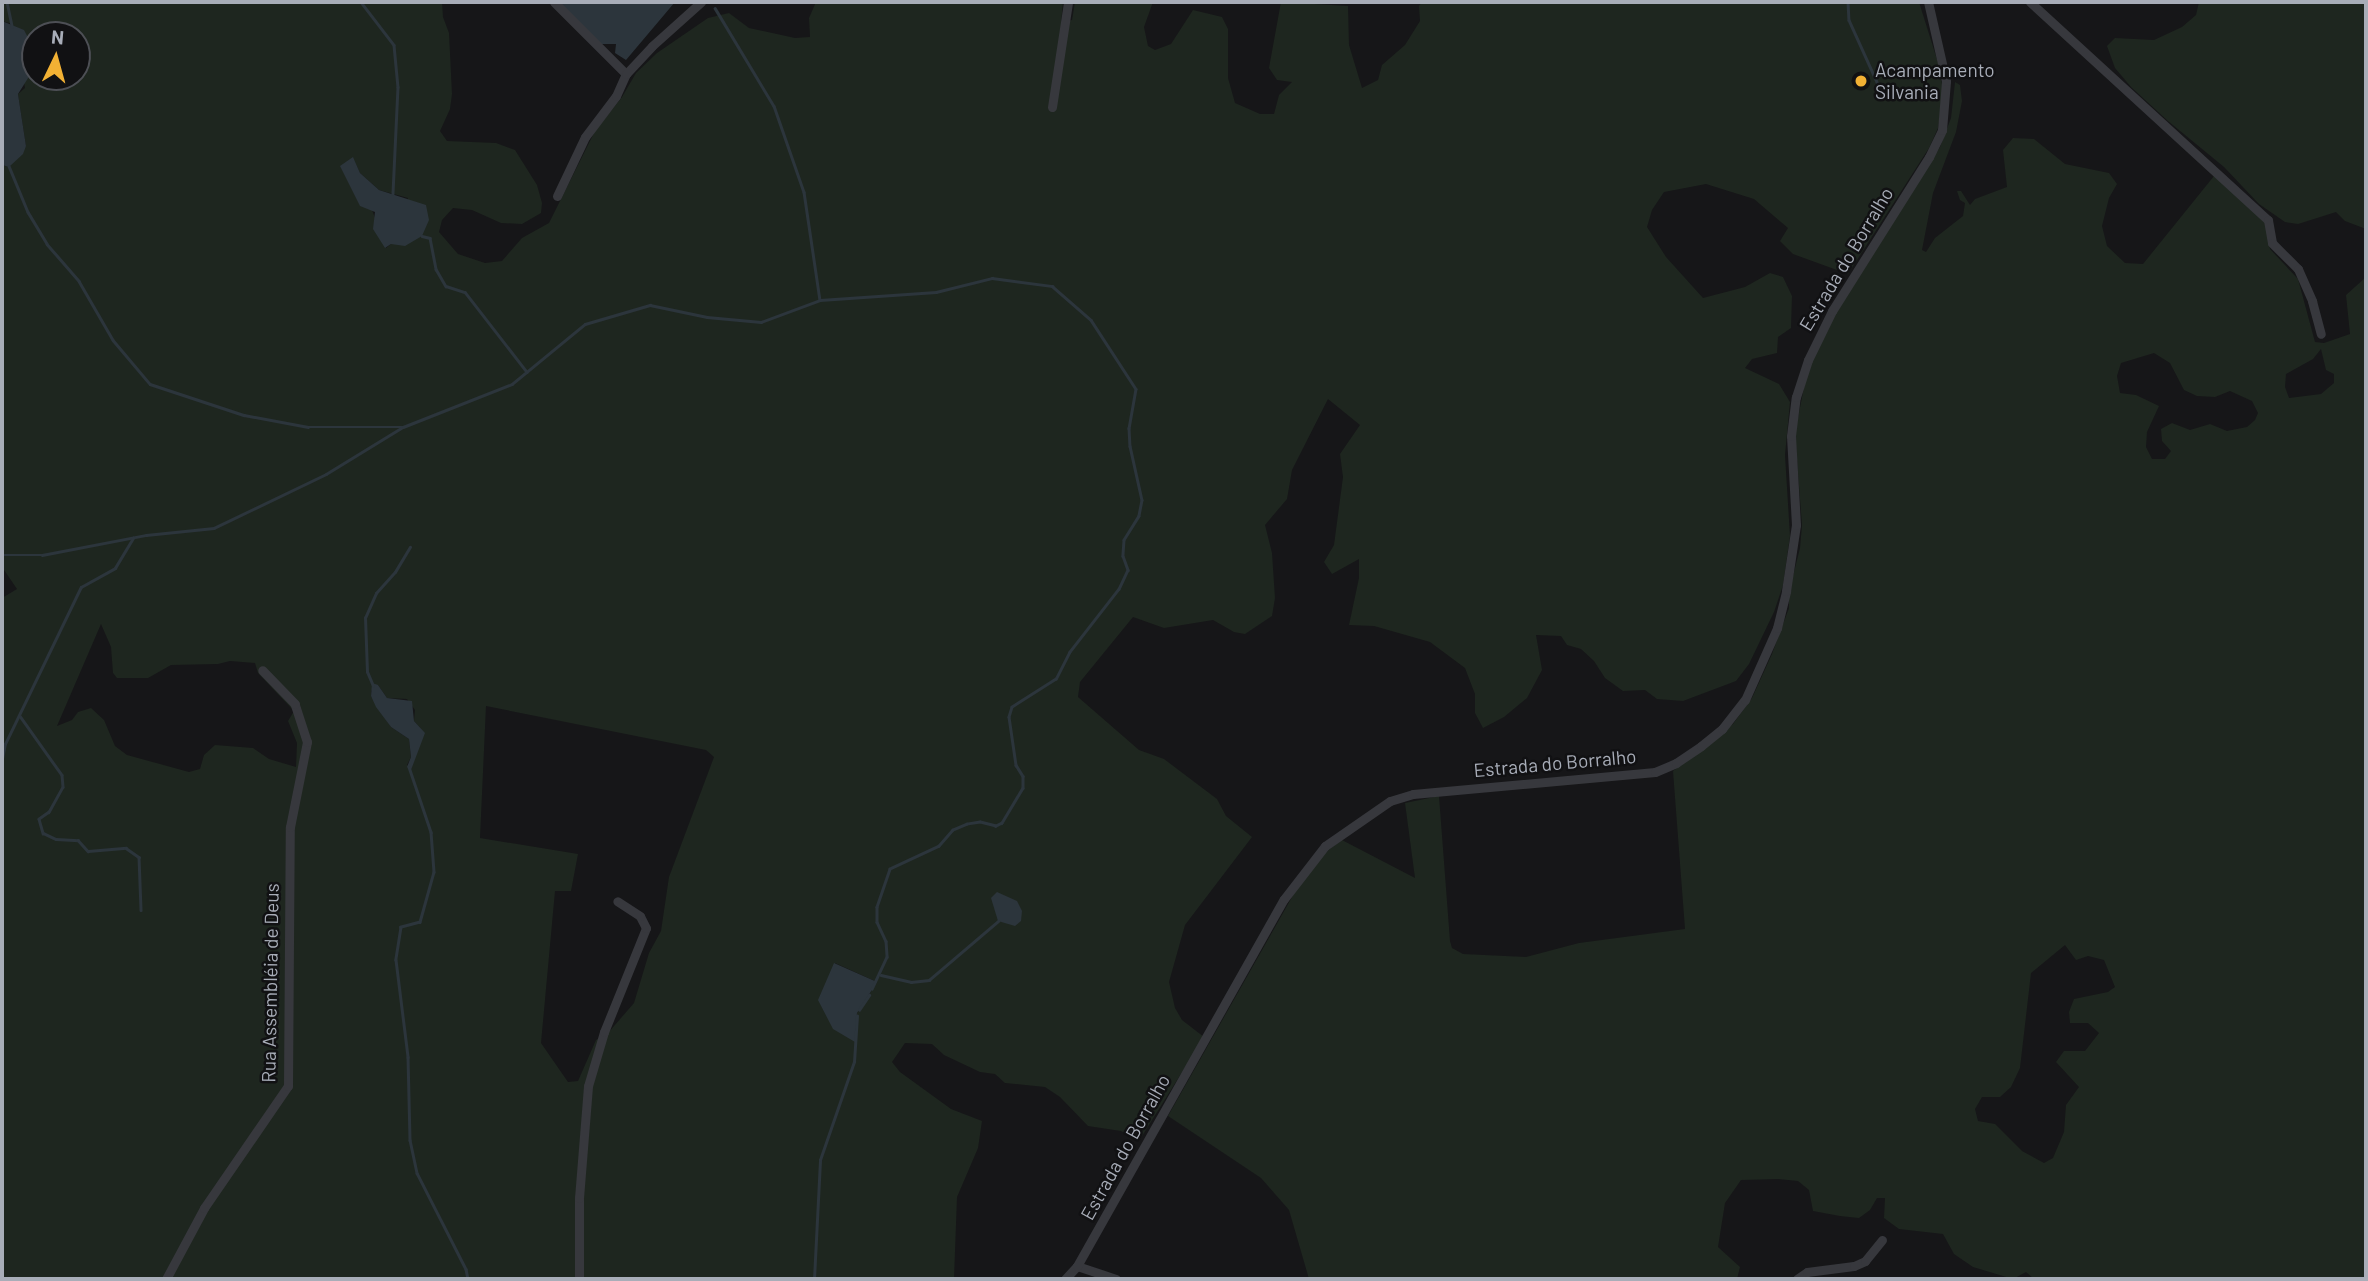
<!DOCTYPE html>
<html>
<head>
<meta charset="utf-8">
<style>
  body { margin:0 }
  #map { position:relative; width:2368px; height:1281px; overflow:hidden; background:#161618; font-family:Barlow,sans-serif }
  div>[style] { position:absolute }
  .green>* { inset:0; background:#1e261f }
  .water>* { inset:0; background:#2c353c }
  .stream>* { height:2.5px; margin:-1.25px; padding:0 1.25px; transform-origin:1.25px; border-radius:1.25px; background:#2c353c }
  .minor>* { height:9px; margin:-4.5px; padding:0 4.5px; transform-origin:4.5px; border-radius:4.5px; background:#37383d }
  .dots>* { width:19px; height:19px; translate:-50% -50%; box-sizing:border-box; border:4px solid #111113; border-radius:50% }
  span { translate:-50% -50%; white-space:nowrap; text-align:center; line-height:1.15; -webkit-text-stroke:5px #111113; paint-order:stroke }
  .poi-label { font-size:19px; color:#a8adb8 }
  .left { translate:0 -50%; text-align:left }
  .street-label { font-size:19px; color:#a8adb8 }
  .frame { position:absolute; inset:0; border:4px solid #a8adb8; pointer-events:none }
  .north { position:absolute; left:21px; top:21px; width:70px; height:70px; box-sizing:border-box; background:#111113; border:2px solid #4d4f55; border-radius:50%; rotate:5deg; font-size:19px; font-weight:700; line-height:28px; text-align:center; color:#a8adb8 }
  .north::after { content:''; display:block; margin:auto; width:24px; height:32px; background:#f2b134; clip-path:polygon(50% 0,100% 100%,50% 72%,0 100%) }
</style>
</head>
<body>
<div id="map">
  <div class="green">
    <div style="clip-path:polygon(evenodd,2px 2px,442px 2px,443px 17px,449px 33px,452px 94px,450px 109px,440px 131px,447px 141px,496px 143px,515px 150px,537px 185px,542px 203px,541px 213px,522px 224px,501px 223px,472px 210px,453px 208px,442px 220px,439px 232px,458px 254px,485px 263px,502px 261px,522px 238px,549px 223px,595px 131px,622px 97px,636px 73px,657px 53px,708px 18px,729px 13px,749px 28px,795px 38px,810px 37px,809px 18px,816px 2px,1063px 2px,1061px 23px,1072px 20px,1075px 2px,1153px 2px,1144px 27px,1148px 46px,1155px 50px,1171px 44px,1193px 10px,1222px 17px,1228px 29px,1228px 78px,1235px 103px,1260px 114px,1274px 114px,1279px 95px,1292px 82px,1277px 80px,1269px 68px,1281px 2px,1348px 6px,1349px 45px,1362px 88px,1378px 80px,1382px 65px,1405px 45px,1420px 21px,1419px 6px,1422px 2px,1919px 2px,1940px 69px,1943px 92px,1938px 128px,1929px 148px,1848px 274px,1793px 254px,1780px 241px,1788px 228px,1754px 199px,1706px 184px,1664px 192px,1652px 210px,1647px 227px,1666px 257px,1703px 298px,1745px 287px,1770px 273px,1783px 277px,1792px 296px,1791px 328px,1778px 337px,1777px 353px,1752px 359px,1745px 368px,1779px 384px,1790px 402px,1785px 455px,1790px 536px,1783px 585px,1774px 612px,1749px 664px,1736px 681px,1683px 701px,1657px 699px,1645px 690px,1623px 691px,1605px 678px,1594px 661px,1581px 649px,1567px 645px,1561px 636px,1536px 635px,1542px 670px,1527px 698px,1504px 717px,1483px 728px,1475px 713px,1475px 694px,1465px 668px,1430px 642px,1374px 626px,1349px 625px,1359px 578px,1359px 559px,1332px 574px,1324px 562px,1334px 545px,1343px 477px,1340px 454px,1360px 425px,1328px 399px,1292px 470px,1287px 499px,1265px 525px,1272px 553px,1275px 598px,1272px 616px,1245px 634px,1234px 632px,1213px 620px,1164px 628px,1133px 617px,1080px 682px,1078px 697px,1139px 750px,1164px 759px,1217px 799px,1226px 816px,1252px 837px,1185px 925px,1169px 982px,1175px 1008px,1182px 1020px,1204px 1037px,1139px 1141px,1121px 1131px,1088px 1126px,1060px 1097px,1045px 1087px,1005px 1083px,995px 1074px,980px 1072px,944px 1055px,932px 1044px,905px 1043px,892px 1062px,900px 1072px,951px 1109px,982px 1121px,978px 1148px,957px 1197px,954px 1279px,2px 1279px,2px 598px,17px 589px,2px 567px,2px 165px,9px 167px,26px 146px,18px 94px,25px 88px,13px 24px,2px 21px,2px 2px,35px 35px,77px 35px,77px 77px,35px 77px,35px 35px,2px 2px,353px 158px,360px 173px,379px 190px,408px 198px,391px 244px,386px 248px,353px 158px,2px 2px,101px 624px,111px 647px,113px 673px,117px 678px,148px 678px,171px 665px,218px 664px,230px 661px,255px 663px,258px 673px,294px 711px,288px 721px,297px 743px,296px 767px,269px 759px,253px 748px,215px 745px,204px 755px,200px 769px,189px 772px,127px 755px,115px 746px,104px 720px,91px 708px,78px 712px,72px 720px,57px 726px,101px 624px,2px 2px,378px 685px,387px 698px,407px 699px,415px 710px,414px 721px,421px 729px,411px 769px,407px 765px,411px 757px,409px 739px,391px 727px,371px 696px,371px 691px,378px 685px,2px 2px,486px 706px,706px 750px,714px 757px,669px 877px,661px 931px,649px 953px,634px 1003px,608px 1033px,596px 1040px,578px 1081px,568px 1082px,541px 1043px,555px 891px,571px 891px,578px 854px,480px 838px,486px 706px,2px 2px,835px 963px,877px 982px,857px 1013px,855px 1042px,835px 963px)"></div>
    <div style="clip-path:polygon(2199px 2px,2366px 2px,2366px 229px,2345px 221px,2336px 212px,2298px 224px,2285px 222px,2259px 204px,2224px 167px,2168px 121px,2131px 87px,2115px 68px,2107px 46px,2115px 38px,2154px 40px,2182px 27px,2196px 15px)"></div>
    <div style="clip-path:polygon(evenodd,1955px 82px,1960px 85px,1962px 101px,1956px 132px,1933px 193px,1922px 250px,1926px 252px,1935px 238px,1963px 216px,1965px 203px,1960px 200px,1957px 191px,1961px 191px,1970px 205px,1975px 199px,2007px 187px,2003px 150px,2013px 138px,2034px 139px,2065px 164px,2109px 173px,2117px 184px,2109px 198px,2102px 226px,2107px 246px,2125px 263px,2143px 264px,2214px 176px,2265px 221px,2270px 249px,2298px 279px,2315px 342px,2324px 343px,2350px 334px,2346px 295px,2366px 277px,2366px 1279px,2034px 1279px,2026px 1272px,2013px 1279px,1973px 1267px,1954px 1254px,1943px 1234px,1899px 1229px,1884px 1218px,1885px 1198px,1877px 1198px,1870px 1210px,1859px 1218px,1840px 1216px,1813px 1211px,1809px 1190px,1798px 1181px,1778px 1179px,1741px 1180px,1725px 1203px,1718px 1247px,1740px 1267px,1737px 1279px,1309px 1279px,1289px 1210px,1261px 1178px,1168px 1116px,1296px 890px,1315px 863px,1340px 839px,1415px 878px,1405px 803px,1439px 796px,1450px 941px,1452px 948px,1463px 954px,1526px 957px,1579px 943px,1685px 929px,1673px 771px,1733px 724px,1752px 698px,1772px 654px,1789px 608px,1789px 592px,1800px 548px,1802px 525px,1795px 433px,1807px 372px,1825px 331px,1869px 255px,1940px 147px,1951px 118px,1955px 82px,2321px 349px,2326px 370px,2334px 374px,2334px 383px,2321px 394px,2289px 398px,2285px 387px,2286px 374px,2313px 359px,2321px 349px,1955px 82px,2154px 353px,2170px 363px,2184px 390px,2197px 396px,2215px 397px,2230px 391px,2252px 401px,2258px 413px,2255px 420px,2247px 427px,2227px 431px,2210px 424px,2190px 430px,2172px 423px,2161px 429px,2162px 441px,2171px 451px,2165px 459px,2152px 459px,2146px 447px,2147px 432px,2159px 406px,2136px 395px,2120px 393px,2117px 376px,2121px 363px,2154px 353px,1955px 82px,2065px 945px,2076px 960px,2088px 956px,2104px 960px,2115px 987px,2108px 992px,2074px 999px,2069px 1012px,2070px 1023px,2088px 1023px,2099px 1033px,2085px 1051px,2064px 1051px,2056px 1062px,2079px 1087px,2066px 1105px,2064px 1132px,2053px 1158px,2044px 1163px,2022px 1151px,1995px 1124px,1978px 1121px,1975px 1109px,1982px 1097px,2000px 1097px,2011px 1087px,2020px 1068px,2031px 973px,2065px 945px)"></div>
  </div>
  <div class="water">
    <div style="clip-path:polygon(560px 2px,675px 2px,626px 60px,615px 53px,616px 44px,601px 44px,572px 21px)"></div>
    <div style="clip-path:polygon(2px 21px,24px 30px,33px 47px,30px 75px,18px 94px,26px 146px,23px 154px,9px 167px,2px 165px)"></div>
    <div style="clip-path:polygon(353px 157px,360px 173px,379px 190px,426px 205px,429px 220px,422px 236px,405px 246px,391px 244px,385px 248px,373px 229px,375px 212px,360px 206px,340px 166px)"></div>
    <div style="clip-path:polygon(372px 683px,378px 685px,387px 698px,412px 701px,414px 721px,425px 733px,411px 770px,407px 767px,411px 757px,409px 739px,391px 727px,376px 707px,371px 696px)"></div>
    <div style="clip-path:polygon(997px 892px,1017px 901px,1022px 911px,1021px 921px,1015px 926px,998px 921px,991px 898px)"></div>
    <div style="clip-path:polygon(834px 963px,877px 982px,857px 1013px,855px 1042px,833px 1029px,818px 1000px)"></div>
  </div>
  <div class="stream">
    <div style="left:7px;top:2px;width:25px;rotate:78deg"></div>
    <div style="left:361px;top:2px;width:54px;rotate:52.5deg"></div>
    <div style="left:394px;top:45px;width:42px;rotate:84.6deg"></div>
    <div style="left:398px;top:87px;width:107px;rotate:92.7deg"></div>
    <div style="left:1848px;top:2px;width:18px;rotate:87deg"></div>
    <div style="left:1849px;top:20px;width:78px;rotate:65.7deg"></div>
    <div style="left:715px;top:8px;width:114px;rotate:59deg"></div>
    <div style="left:774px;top:106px;width:91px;rotate:70.8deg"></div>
    <div style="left:804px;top:192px;width:109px;rotate:81.6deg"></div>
    <div style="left:9px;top:166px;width:50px;rotate:67.6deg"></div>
    <div style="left:28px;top:212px;width:37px;rotate:59deg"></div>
    <div style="left:47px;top:244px;width:49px;rotate:49.1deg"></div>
    <div style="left:79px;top:281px;width:68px;rotate:60deg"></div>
    <div style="left:113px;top:340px;width:57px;rotate:49.9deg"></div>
    <div style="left:150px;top:384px;width:99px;rotate:18.3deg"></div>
    <div style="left:244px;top:415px;width:65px;rotate:10.6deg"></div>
    <div style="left:308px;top:427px;width:95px"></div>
    <div style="left:403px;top:427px;width:117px;rotate:-21.5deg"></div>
    <div style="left:512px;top:384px;width:94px;rotate:-39.4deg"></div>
    <div style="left:585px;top:324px;width:68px;rotate:-16.3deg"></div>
    <div style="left:650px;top:305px;width:58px;rotate:11.9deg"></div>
    <div style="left:707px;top:317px;width:54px;rotate:5.3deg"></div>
    <div style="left:761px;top:322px;width:63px;rotate:-20.4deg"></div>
    <div style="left:820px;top:300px;width:116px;rotate:-3.9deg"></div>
    <div style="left:936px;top:292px;width:58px;rotate:-14deg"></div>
    <div style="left:992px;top:278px;width:61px;rotate:7.6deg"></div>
    <div style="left:1052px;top:286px;width:52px;rotate:41.1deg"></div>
    <div style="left:1091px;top:320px;width:82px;rotate:56.9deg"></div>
    <div style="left:1136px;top:389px;width:40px;rotate:100deg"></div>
    <div style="left:1129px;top:428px;width:18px;rotate:87deg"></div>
    <div style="left:1130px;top:446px;width:55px;rotate:77.5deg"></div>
    <div style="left:1142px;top:500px;width:16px;rotate:101deg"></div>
    <div style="left:1139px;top:516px;width:28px;rotate:122deg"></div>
    <div style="left:1124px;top:540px;width:16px;rotate:94deg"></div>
    <div style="left:1123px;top:556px;width:15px;rotate:70deg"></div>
    <div style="left:1128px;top:570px;width:21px;rotate:115deg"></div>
    <div style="left:1119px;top:589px;width:80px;rotate:127.9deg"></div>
    <div style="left:1070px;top:652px;width:30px;rotate:117deg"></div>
    <div style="left:1056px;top:679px;width:52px;rotate:147.5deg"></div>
    <div style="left:1012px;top:707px;width:10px;rotate:107deg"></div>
    <div style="left:1009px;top:717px;width:49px;rotate:81.7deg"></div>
    <div style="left:1016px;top:765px;width:13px;rotate:58deg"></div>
    <div style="left:1023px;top:776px;width:12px;rotate:90deg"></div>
    <div style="left:1023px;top:788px;width:41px;rotate:121deg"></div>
    <div style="left:1002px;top:823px;width:7px;rotate:153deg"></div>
    <div style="left:996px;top:826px;width:16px;rotate:-166deg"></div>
    <div style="left:980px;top:822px;width:13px;rotate:171deg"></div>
    <div style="left:967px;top:824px;width:15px;rotate:157deg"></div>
    <div style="left:953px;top:830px;width:21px;rotate:131deg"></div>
    <div style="left:939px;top:846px;width:54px;rotate:154.9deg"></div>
    <div style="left:890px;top:869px;width:40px;rotate:108.9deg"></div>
    <div style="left:877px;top:907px;width:15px;rotate:90deg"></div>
    <div style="left:877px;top:922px;width:21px;rotate:65deg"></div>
    <div style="left:886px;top:941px;width:16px;rotate:86deg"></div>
    <div style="left:887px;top:957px;width:35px;rotate:115deg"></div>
    <div style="left:422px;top:236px;width:8px;rotate:14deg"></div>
    <div style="left:430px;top:238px;width:32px;rotate:79deg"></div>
    <div style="left:436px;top:269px;width:20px;rotate:60deg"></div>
    <div style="left:446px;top:286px;width:20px;rotate:18deg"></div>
    <div style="left:465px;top:292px;width:101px;rotate:52.2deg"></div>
    <div style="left:2px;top:555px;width:40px"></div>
    <div style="left:42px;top:555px;width:106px;rotate:-10.9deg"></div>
    <div style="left:146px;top:535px;width:68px;rotate:-5.9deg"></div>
    <div style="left:214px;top:528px;width:124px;rotate:-25.7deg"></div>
    <div style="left:326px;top:474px;width:88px;rotate:-31.5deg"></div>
    <div style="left:373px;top:686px;width:15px;rotate:-113deg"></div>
    <div style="left:367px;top:672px;width:54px;rotate:-92.1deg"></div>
    <div style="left:365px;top:618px;width:27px;rotate:-66deg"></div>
    <div style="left:376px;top:593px;width:28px;rotate:-48deg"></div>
    <div style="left:395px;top:572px;width:29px;rotate:-59deg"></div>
    <div style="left:20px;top:716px;width:72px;rotate:54.6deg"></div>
    <div style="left:62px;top:775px;width:12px;rotate:85deg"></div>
    <div style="left:63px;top:787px;width:29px;rotate:119deg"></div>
    <div style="left:49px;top:812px;width:12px;rotate:145deg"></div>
    <div style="left:39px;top:819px;width:15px;rotate:74deg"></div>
    <div style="left:43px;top:833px;width:14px;rotate:25deg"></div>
    <div style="left:56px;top:839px;width:22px;rotate:3deg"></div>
    <div style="left:78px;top:840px;width:15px;rotate:48deg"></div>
    <div style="left:88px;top:851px;width:38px;rotate:-5deg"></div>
    <div style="left:126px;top:848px;width:16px;rotate:35deg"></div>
    <div style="left:139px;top:857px;width:53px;rotate:87.8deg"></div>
    <div style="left:2px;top:759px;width:15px;rotate:-79deg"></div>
    <div style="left:5px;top:744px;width:174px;rotate:-64.2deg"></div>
    <div style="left:81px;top:587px;width:39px;rotate:-29deg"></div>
    <div style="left:115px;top:568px;width:35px;rotate:-59deg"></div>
    <div style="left:409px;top:767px;width:69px;rotate:71.3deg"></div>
    <div style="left:431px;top:832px;width:40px;rotate:85.7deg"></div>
    <div style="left:434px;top:872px;width:52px;rotate:105.6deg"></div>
    <div style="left:420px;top:922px;width:20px;rotate:165deg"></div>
    <div style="left:401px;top:927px;width:33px;rotate:99deg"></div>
    <div style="left:396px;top:960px;width:98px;rotate:82.9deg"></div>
    <div style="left:408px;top:1057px;width:83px;rotate:88.6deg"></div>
    <div style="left:410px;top:1140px;width:34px;rotate:78deg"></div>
    <div style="left:417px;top:1173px;width:108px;rotate:63deg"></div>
    <div style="left:466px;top:1269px;width:10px;rotate:79deg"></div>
    <div style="left:881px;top:975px;width:31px;rotate:13deg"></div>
    <div style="left:911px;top:982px;width:18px;rotate:-6deg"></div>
    <div style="left:929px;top:980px;width:91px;rotate:-40.5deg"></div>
    <div style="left:859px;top:1010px;width:18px;rotate:-56deg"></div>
    <div style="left:814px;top:1279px;width:119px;rotate:-87.1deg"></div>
    <div style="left:820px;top:1160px;width:104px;rotate:-70.9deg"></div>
    <div style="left:854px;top:1062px;width:46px;rotate:-86.3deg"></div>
  </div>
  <div class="minor">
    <div style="left:554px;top:2px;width:102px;rotate:45deg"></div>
    <div style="left:2030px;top:2px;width:323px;rotate:42.5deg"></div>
    <div style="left:2268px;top:220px;width:23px;rotate:80deg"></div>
    <div style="left:2272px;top:243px;width:37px;rotate:45deg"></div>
    <div style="left:2298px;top:269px;width:35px;rotate:66deg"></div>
    <div style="left:2312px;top:301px;width:34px;rotate:75deg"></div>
    <div style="left:1052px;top:107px;width:106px;rotate:-81.3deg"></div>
    <div style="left:557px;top:196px;width:65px;rotate:-64.6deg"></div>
    <div style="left:585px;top:137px;width:51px;rotate:-52.9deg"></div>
    <div style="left:616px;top:96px;width:24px;rotate:-66deg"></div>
    <div style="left:626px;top:74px;width:38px;rotate:-47deg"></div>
    <div style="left:652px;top:46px;width:66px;rotate:-41.9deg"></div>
    <div style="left:1077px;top:1266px;width:41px;rotate:18.4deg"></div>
    <div style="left:166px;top:1279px;width:81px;rotate:-61.8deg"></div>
    <div style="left:204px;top:1208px;width:148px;rotate:-55.5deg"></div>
    <div style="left:288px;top:1086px;width:259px;rotate:-89.6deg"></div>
    <div style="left:290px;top:827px;width:87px;rotate:-78.7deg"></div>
    <div style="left:307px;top:742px;width:40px;rotate:-108deg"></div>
    <div style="left:295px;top:704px;width:47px;rotate:-134.1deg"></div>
    <div style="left:579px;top:1279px;width:81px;rotate:-90deg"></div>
    <div style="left:579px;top:1198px;width:112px;rotate:-85.4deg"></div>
    <div style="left:588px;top:1086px;width:56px;rotate:-73.5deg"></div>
    <div style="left:604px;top:1032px;width:112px;rotate:-68deg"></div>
    <div style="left:646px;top:928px;width:13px;rotate:-117deg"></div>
    <div style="left:640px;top:916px;width:27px;rotate:-147deg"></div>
    <div style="left:1065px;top:1279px;width:18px;rotate:-47deg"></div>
    <div style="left:1077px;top:1266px;width:421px;rotate:-60.6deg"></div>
    <div style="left:1284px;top:899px;width:67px;rotate:-52.3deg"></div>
    <div style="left:1325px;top:846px;width:79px;rotate:-34.7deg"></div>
    <div style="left:1390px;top:801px;width:24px;rotate:-17deg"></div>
    <div style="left:1413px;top:794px;width:243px;rotate:-5.2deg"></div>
    <div style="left:1655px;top:772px;width:23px;rotate:-23deg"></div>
    <div style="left:1676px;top:763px;width:30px;rotate:-34deg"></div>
    <div style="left:1701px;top:746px;width:27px;rotate:-39deg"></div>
    <div style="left:1722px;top:729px;width:37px;rotate:-52deg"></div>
    <div style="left:1745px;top:700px;width:79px;rotate:-66deg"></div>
    <div style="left:1777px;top:628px;width:38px;rotate:-76deg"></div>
    <div style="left:1786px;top:591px;width:67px;rotate:-81.4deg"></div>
    <div style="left:1796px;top:525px;width:89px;rotate:-93.2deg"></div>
    <div style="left:1791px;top:436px;width:39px;rotate:-83deg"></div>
    <div style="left:1796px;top:397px;width:39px;rotate:-72deg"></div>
    <div style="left:1808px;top:360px;width:55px;rotate:-63.9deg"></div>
    <div style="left:1832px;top:311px;width:182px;rotate:-57.8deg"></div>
    <div style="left:1929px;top:157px;width:30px;rotate:-64deg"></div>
    <div style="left:1942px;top:130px;width:49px;rotate:-85.3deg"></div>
    <div style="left:1946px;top:81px;width:81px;rotate:-102.8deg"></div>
    <div style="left:1797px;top:1279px;width:12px;rotate:-35deg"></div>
    <div style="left:1807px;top:1272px;width:47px;rotate:-7.3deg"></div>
    <div style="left:1854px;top:1266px;width:12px;rotate:-24deg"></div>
    <div style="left:1865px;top:1261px;width:27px;rotate:-51deg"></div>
  </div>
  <div class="dots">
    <div style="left:1861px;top:81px;background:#f2b134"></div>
  </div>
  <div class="poi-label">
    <span class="left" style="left:1875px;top:81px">Acampamento<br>Silvania</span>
  </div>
  <div class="street-label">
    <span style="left:1846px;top:259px;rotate:-59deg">Estrada do Borralho</span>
    <span style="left:1555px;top:763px;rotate:-5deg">Estrada do Borralho</span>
    <span style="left:270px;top:983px;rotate:-89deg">Rua Assembléia de Deus</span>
    <span style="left:1125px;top:1147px;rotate:-61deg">Estrada do Borralho</span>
  </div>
  <div class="frame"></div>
  <div class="north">N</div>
</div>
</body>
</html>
